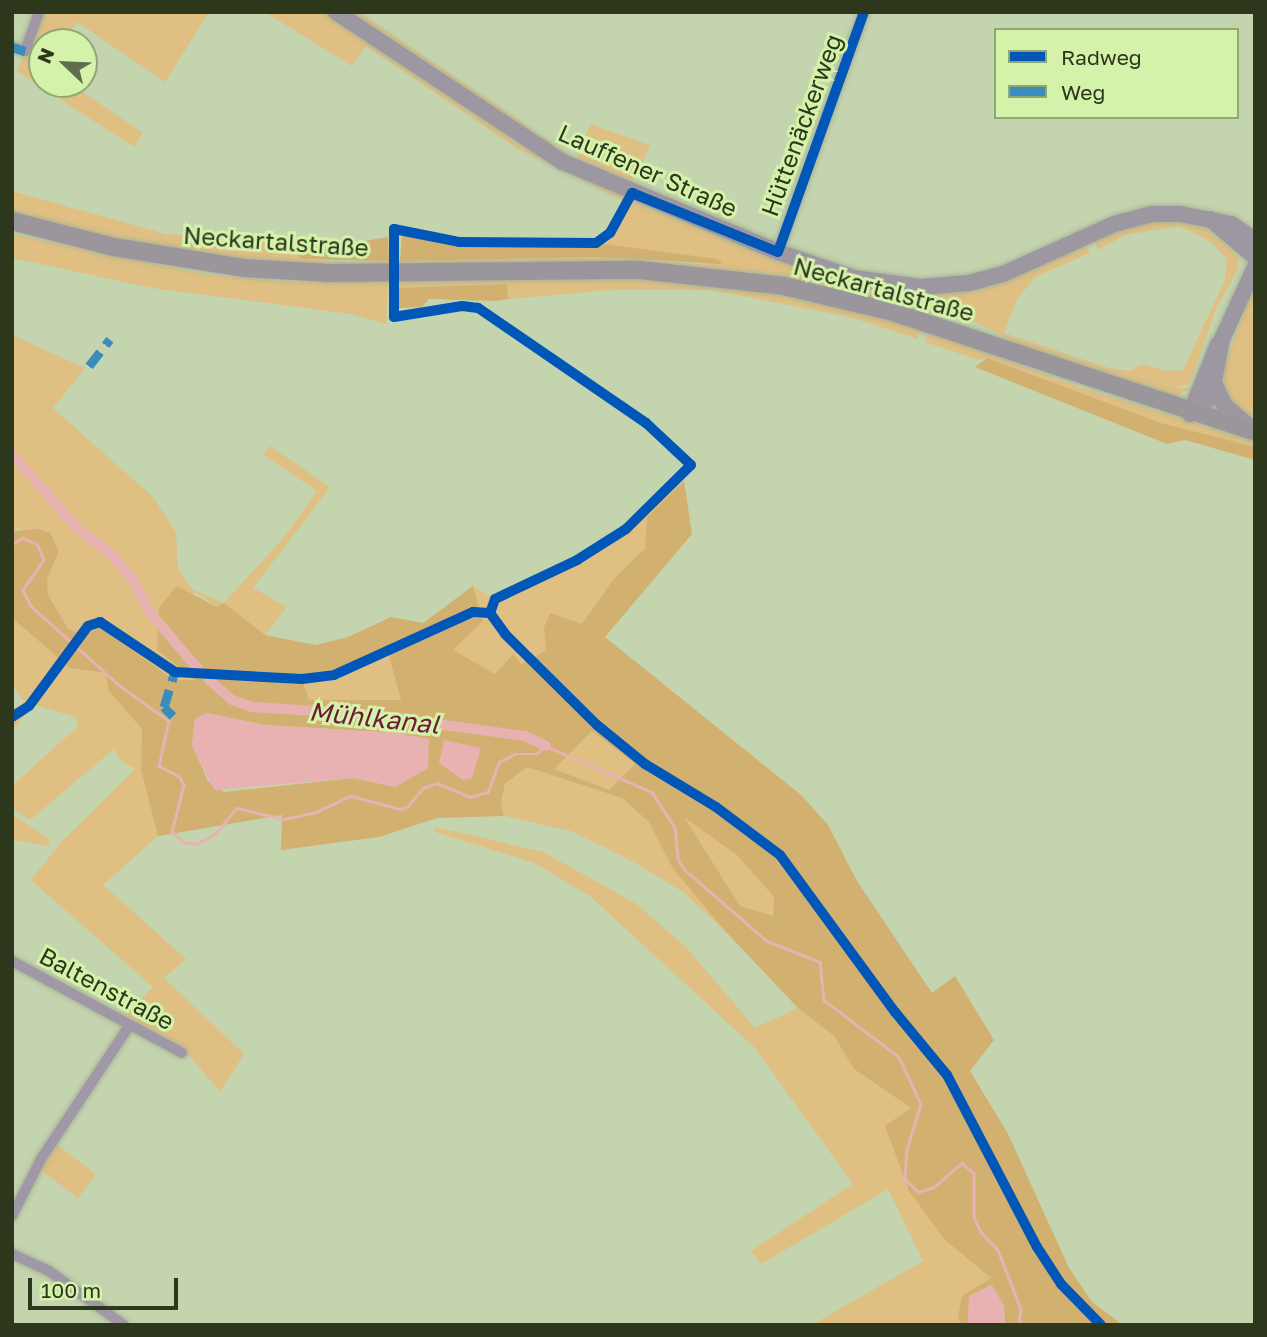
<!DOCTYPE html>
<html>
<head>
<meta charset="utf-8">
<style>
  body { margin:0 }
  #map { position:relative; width:1267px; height:1337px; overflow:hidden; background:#c4d4ae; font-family:"Golos Text",sans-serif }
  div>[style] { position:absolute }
  .green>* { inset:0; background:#e0bf82; transform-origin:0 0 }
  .forest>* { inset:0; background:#d2b070 }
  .water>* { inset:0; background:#e8b2b3 }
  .stream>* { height:2.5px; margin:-1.25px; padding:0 1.25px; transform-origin:1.25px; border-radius:1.25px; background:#e8b2b3 }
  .canal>* { height:10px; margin:-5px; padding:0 5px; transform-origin:5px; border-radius:5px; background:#e8b2b3 }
  .roads { filter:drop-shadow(0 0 2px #a8b497) drop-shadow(0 0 2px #a8b497) }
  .street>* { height:10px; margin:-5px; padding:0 5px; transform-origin:5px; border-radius:5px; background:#a098a7 }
  .secondary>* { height:16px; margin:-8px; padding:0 8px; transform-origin:8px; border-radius:8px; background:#9c97a0 }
  .primary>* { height:18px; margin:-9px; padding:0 9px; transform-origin:9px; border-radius:9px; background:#9b969b }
  .quiet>* { height:9px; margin-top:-4.5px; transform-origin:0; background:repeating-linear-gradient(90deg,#3a8cbe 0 18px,transparent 0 27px) }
  .cycleway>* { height:10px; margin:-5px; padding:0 5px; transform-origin:5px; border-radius:5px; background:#0057b8 }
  span { translate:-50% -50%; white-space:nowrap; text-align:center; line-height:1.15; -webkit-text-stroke:6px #d5f2ab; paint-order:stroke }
  .street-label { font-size:24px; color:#2c371b }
  .water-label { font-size:26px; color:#6e1a35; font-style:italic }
  .frame { position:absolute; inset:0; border:14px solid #2c371b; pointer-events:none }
  .legend { position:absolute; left:994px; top:28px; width:245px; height:91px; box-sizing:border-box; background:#d5f2ab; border:2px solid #91a771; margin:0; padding:9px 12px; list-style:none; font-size:21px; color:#2c371b }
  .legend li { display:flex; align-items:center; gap:14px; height:35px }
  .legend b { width:35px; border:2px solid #91a771 }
  .north { position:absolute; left:28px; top:28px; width:70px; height:70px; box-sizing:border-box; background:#d5f2ab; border:2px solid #91a771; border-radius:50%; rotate:293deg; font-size:19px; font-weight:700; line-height:28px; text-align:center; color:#2c371b }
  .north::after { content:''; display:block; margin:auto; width:24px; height:32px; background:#616e4e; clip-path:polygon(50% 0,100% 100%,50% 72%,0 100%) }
  .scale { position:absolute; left:28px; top:1278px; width:150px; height:32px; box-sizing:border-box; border:4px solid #2c371b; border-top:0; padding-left:9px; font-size:21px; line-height:24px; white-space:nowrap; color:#2c371b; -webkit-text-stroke:5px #d5f2ab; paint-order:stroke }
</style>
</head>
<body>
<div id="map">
  <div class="green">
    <div style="clip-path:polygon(42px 12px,209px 12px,165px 82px,77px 22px,63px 42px,42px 42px,42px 84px,71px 84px,143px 133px,134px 147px,17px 71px)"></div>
    <div style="clip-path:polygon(265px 12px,359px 12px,576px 159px,590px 124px,650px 145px,624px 201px,518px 149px,366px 46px,352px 66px)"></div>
    <div style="clip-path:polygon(12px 191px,166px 234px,309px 244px,301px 247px,300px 259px,348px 262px,599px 257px,712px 265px,603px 244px,629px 204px,637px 201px,814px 273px,879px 290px,935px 291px,1085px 243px,1090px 253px,1035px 277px,1016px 301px,1004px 333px,1108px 368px,1130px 371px,1141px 364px,1167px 371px,1183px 370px,1225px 280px,1227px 259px,1211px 242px,1180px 226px,1125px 235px,1098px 250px,1094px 239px,1118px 228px,1163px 218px,1206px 228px,1239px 257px,1236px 273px,1216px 309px,1190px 383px,1176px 388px,1192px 388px,1175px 396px,1023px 348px,978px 323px,796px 281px,647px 264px,370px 267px,264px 263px,134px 245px,12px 214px)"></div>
    <div style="clip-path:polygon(12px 234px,204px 274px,288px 282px,388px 282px,386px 324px,351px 314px,152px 288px,12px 258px)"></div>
    <div style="clip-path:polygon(621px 276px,798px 295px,921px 328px,917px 339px,850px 317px,712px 290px,611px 290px,508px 299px,506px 284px,399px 288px,400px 279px)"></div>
    <div style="clip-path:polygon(1255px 284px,1255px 417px,1228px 402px,1221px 386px,1222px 371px)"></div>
    <div style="clip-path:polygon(928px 331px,1073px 385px,1255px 442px,1255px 447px,1161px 423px,987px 358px,978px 360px,925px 342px)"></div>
    <div style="clip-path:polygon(12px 335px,85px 368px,53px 408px,153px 497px,176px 532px,178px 570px,192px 589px,224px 603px,285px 536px,317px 491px,263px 454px,270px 446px,330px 487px,253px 588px,287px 607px,265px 635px,224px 604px,218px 607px,194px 592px,196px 680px,174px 680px,101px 628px,80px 633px,68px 629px,48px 596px,47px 579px,59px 551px,18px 528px,12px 531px)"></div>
    <div style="clip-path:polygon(689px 464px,684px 481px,647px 517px,645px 548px,613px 580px,582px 624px,544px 628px,546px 649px,520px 664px,512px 654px,495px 674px,452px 650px,483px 621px,473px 586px,493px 598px,588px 550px,637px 515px)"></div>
    <div style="clip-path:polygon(12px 618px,70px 668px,105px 673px,110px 691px,142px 729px,141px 770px,158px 836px,103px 885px,186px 959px,164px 978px,244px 1054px,220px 1092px,188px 1054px,125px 1015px,153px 987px,31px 880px,62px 841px,135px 769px,121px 761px,114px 749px,30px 820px,12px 808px,12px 786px,77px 727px,76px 717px,34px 705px,12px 730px,12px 709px,25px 702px,12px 685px)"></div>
    <div style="clip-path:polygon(390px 655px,401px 700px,309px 700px,301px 680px,328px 678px)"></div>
    <div style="clip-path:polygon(592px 731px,635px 764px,609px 790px,553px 769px)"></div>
    <div style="clip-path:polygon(527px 767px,622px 798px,649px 822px,673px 869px,726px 932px,683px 892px,632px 861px,571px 831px,504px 816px,501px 803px,506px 784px)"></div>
    <div style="clip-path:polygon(12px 814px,49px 839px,49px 846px,12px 840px)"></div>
    <div style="clip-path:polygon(684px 816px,737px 855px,774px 897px,772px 916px,740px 906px)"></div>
    <div style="clip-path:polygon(435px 827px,543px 852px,635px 903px,686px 947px,755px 1028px,798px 1008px,834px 1036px,854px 1069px,912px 1109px,945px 1240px,991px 1278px,958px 1317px,963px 1325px,812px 1325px,923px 1261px,888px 1189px,761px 1264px,751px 1251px,853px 1184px,754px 1047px,591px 897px,535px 863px,435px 832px)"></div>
    <div style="left:56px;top:1144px;width:50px;height:30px;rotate:37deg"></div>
  </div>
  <div class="forest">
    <div style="clip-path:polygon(402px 234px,472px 245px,603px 244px,718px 259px,722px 264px,599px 257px,400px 261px)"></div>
    <div style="clip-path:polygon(388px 237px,389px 261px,300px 259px,298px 253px,309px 244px,341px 245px)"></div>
    <div style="clip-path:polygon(507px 284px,508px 299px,496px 301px,429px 299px,422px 307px,399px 308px,399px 288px)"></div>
    <div style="clip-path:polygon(987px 358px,1161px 423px,1255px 447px,1255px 460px,1185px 440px,1167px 444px,975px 367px)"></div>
    <div style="clip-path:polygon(evenodd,684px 481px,692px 534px,605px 637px,801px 795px,828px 825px,857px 881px,932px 993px,955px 976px,994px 1040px,970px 1071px,1008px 1134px,1069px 1268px,1092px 1302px,1123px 1325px,1005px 1325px,1004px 1306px,991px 1285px,969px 1297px,968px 1325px,963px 1325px,958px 1318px,962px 1296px,991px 1278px,945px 1240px,909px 1191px,885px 1126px,911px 1108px,854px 1069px,834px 1036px,798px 1008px,726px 932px,673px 869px,649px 822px,622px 798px,527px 767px,505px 784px,501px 803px,504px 816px,437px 818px,379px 837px,281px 850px,282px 815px,158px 836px,141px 770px,142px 729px,109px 691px,105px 673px,70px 668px,12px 618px,12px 531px,38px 529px,50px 533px,59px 551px,47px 579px,48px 595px,68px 629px,80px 633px,101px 628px,174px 680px,195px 680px,157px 650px,159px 607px,177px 586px,217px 607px,224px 603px,265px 635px,316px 645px,348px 637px,391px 617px,423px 623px,473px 586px,483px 621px,453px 650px,495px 674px,513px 654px,521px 664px,546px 650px,544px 628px,550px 613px,582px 624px,613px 580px,645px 548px,647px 517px,684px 481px,389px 655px,401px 700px,309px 700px,302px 680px,328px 678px,389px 655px,684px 481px,206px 713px,264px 725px,397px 733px,396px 787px,353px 778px,224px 792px,208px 781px,192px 745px,195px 719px,206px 713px,684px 481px,592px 731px,635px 764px,609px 790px,554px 769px,592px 731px,684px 481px,685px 818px,737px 855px,774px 897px,773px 916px,740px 906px,685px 818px)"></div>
  </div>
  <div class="water">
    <div style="clip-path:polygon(206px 713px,264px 725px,397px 733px,429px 739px,428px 768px,396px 787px,353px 778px,214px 790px,192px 745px,195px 719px)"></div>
    <div style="clip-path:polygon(444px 740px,481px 748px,472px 778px,463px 780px,439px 763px)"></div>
    <div style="clip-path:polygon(992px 1285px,1004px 1306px,1005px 1325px,968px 1325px,969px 1296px)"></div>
  </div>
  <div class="stream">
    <div style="left:12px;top:544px;width:13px;rotate:-29deg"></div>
    <div style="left:23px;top:538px;width:15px;rotate:23deg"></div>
    <div style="left:37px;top:544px;width:17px;rotate:66deg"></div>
    <div style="left:44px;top:560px;width:37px;rotate:125deg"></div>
    <div style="left:23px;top:590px;width:18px;rotate:63deg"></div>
    <div style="left:31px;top:606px;width:118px;rotate:41.9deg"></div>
    <div style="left:119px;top:685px;width:62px;rotate:35.8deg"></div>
    <div style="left:169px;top:721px;width:46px;rotate:102.5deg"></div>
    <div style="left:159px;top:766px;width:22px;rotate:27deg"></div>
    <div style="left:179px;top:776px;width:10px;rotate:61deg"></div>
    <div style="left:184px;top:785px;width:49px;rotate:104.3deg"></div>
    <div style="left:172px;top:832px;width:16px;rotate:40deg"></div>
    <div style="left:184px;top:842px;width:12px;rotate:9deg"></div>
    <div style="left:196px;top:844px;width:20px;rotate:-27deg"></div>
    <div style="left:214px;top:835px;width:35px;rotate:-50deg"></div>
    <div style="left:237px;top:808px;width:48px;rotate:13.2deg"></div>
    <div style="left:284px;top:819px;width:33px;rotate:-12deg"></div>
    <div style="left:316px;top:812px;width:38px;rotate:-25deg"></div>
    <div style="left:351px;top:796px;width:51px;rotate:14.9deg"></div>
    <div style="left:400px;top:809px;width:9px;rotate:-21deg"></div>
    <div style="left:408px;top:806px;width:23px;rotate:-50deg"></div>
    <div style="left:423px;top:788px;width:15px;rotate:-20deg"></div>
    <div style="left:437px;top:783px;width:36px;rotate:23deg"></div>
    <div style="left:470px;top:797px;width:19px;rotate:-16deg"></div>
    <div style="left:488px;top:792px;width:32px;rotate:-70deg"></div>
    <div style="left:499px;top:762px;width:18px;rotate:-27deg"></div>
    <div style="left:515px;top:754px;width:21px"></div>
    <div style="left:536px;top:754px;width:13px;rotate:-39deg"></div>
    <div style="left:546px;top:746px;width:116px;rotate:23.5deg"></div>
    <div style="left:652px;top:792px;width:43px;rotate:57.4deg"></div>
    <div style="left:675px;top:828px;width:31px;rotate:84deg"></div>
    <div style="left:678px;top:859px;width:13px;rotate:58deg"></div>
    <div style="left:685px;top:870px;width:108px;rotate:40.9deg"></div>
    <div style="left:767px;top:941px;width:57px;rotate:21.6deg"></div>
    <div style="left:820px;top:962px;width:38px;rotate:84deg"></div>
    <div style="left:824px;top:1000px;width:94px;rotate:37.2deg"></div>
    <div style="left:899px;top:1057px;width:52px;rotate:64.9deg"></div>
    <div style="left:921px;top:1104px;width:48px;rotate:106.9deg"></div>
    <div style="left:907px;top:1150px;width:29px;rotate:94deg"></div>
    <div style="left:905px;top:1179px;width:18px;rotate:45deg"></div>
    <div style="left:918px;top:1192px;width:17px;rotate:-17deg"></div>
    <div style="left:934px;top:1187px;width:37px;rotate:-41deg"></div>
    <div style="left:962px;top:1163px;width:16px;rotate:40deg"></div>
    <div style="left:974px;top:1173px;width:44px;rotate:90deg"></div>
    <div style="left:974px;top:1217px;width:17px;rotate:65deg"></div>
    <div style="left:981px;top:1232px;width:25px;rotate:47deg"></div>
    <div style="left:998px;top:1250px;width:63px;rotate:68.7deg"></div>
    <div style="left:1021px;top:1309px;width:16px;rotate:97deg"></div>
  </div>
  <div class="canal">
    <div style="left:12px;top:454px;width:100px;rotate:48.7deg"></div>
    <div style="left:78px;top:529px;width:41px;rotate:37.1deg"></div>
    <div style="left:111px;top:554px;width:38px;rotate:50deg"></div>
    <div style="left:135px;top:583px;width:29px;rotate:65deg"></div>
    <div style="left:147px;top:609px;width:79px;rotate:49.6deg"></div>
    <div style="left:208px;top:679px;width:32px;rotate:41deg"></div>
    <div style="left:232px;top:700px;width:21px;rotate:19deg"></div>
    <div style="left:252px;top:707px;width:112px;rotate:3.6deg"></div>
    <div style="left:364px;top:714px;width:162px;rotate:7.8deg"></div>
    <div style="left:525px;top:736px;width:23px;rotate:25deg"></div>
  </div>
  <div class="roads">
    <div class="street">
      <div style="left:12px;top:47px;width:14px;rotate:17deg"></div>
      <div style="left:25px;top:51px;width:41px;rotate:-70.3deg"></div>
      <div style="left:778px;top:252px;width:255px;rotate:-70.3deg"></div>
      <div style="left:12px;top:961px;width:193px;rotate:28.4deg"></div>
      <div style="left:12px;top:1216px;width:64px;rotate:-63deg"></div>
      <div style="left:41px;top:1159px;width:159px;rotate:-56.5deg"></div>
      <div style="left:12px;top:1254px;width:41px;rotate:24.7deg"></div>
      <div style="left:49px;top:1271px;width:92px;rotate:35.8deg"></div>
    </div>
    <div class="secondary">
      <div style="left:336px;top:12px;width:272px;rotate:33.5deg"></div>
      <div style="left:563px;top:162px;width:233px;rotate:22.7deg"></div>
      <div style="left:778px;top:252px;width:80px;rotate:18.9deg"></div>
      <div style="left:854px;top:278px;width:68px;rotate:7.7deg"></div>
      <div style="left:921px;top:287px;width:48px;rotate:-4.8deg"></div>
      <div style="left:969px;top:283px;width:35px;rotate:-15deg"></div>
      <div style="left:1003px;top:274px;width:122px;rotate:-24.2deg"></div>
      <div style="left:1114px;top:224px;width:39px;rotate:-15deg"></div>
      <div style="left:1152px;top:214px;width:28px"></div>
      <div style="left:1180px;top:214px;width:52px;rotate:11.1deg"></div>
      <div style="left:1231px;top:224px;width:29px;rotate:34deg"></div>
      <div style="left:1210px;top:219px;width:59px;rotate:40.2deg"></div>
      <div style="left:1215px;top:385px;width:23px;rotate:65deg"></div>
      <div style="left:1225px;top:406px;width:38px;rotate:40deg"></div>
      <div style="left:1190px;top:414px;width:27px;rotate:-39deg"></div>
      <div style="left:1211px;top:397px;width:59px;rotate:-79.3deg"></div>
      <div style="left:1222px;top:339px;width:79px;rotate:-65.4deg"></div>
      <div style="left:1190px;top:414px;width:75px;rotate:-68.2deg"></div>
    </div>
    <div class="primary">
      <div style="left:12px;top:221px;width:105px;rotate:14.3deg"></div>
      <div style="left:114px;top:247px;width:131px;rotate:9.2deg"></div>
      <div style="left:243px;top:268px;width:87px;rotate:3.3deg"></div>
      <div style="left:330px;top:273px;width:310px;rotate:-0.6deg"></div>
      <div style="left:640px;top:270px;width:145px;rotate:6.3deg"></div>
      <div style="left:784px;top:286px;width:112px;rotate:13.4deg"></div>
      <div style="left:893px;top:312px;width:381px;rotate:18.3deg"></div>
    </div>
  </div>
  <div class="quiet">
    <div style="left:12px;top:47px;width:14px;rotate:17deg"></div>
    <div style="left:89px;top:366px;width:34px;rotate:-52deg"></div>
    <div style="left:173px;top:716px;width:13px;rotate:-135deg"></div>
    <div style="left:164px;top:707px;width:37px;rotate:-73deg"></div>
  </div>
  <div class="cycleway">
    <div style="left:490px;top:613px;width:15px;rotate:-70deg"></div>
    <div style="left:495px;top:599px;width:91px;rotate:-25.4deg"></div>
    <div style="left:577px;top:560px;width:58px;rotate:-32.3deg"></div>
    <div style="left:626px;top:529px;width:91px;rotate:-44.6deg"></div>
    <div style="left:691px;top:465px;width:62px;rotate:-137deg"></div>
    <div style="left:646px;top:423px;width:204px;rotate:-145.6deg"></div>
    <div style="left:478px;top:308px;width:16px;rotate:-173deg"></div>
    <div style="left:462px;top:306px;width:69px;rotate:170.8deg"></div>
    <div style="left:394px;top:317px;width:88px;rotate:-90deg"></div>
    <div style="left:394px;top:229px;width:66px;rotate:11.3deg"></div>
    <div style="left:459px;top:242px;width:137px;rotate:0.4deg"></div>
    <div style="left:596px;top:243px;width:17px;rotate:-36deg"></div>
    <div style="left:610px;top:233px;width:46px;rotate:-61.2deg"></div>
    <div style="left:632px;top:193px;width:157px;rotate:22deg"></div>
    <div style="left:778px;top:252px;width:255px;rotate:-70.3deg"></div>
    <div style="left:490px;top:613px;width:26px;rotate:54deg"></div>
    <div style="left:505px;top:634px;width:129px;rotate:44.7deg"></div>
    <div style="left:597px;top:725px;width:62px;rotate:39.1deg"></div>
    <div style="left:645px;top:764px;width:83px;rotate:31.2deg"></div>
    <div style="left:716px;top:807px;width:80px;rotate:36.9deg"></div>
    <div style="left:780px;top:855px;width:195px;rotate:53.8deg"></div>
    <div style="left:895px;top:1012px;width:82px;rotate:50.5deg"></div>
    <div style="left:947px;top:1075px;width:194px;rotate:62.4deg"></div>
    <div style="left:1037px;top:1247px;width:44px;rotate:57deg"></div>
    <div style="left:1061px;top:1284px;width:57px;rotate:45.7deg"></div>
    <div style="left:12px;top:717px;width:20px;rotate:-33deg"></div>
    <div style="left:29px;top:706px;width:99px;rotate:-53.6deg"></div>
    <div style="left:88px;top:626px;width:13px;rotate:-18deg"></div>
    <div style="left:100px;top:622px;width:90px;rotate:33.7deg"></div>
    <div style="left:175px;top:672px;width:127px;rotate:3.2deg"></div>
    <div style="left:302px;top:679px;width:32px;rotate:-7deg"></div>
    <div style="left:334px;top:675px;width:153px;rotate:-24.4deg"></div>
    <div style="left:473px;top:612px;width:17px;rotate:3deg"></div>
  </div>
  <div class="street-label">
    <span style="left:801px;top:125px;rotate:-70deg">Hüttenäckerweg</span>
    <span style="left:648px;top:170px;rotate:24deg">Lauffener Straße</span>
    <span style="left:276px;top:241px;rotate:4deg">Neckartalstraße</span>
    <span style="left:884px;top:289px;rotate:15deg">Neckartalstraße</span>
    <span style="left:107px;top:988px;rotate:28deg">Baltenstraße</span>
  </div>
  <div class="water-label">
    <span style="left:374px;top:718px;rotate:6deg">Mühlkanal</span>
  </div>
  <div class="frame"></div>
  <ul class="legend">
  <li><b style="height:9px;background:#0057b8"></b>Radweg</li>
  <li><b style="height:9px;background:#3a8cbe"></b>Weg</li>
  </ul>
  <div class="north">N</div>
  <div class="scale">100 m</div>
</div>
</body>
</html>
